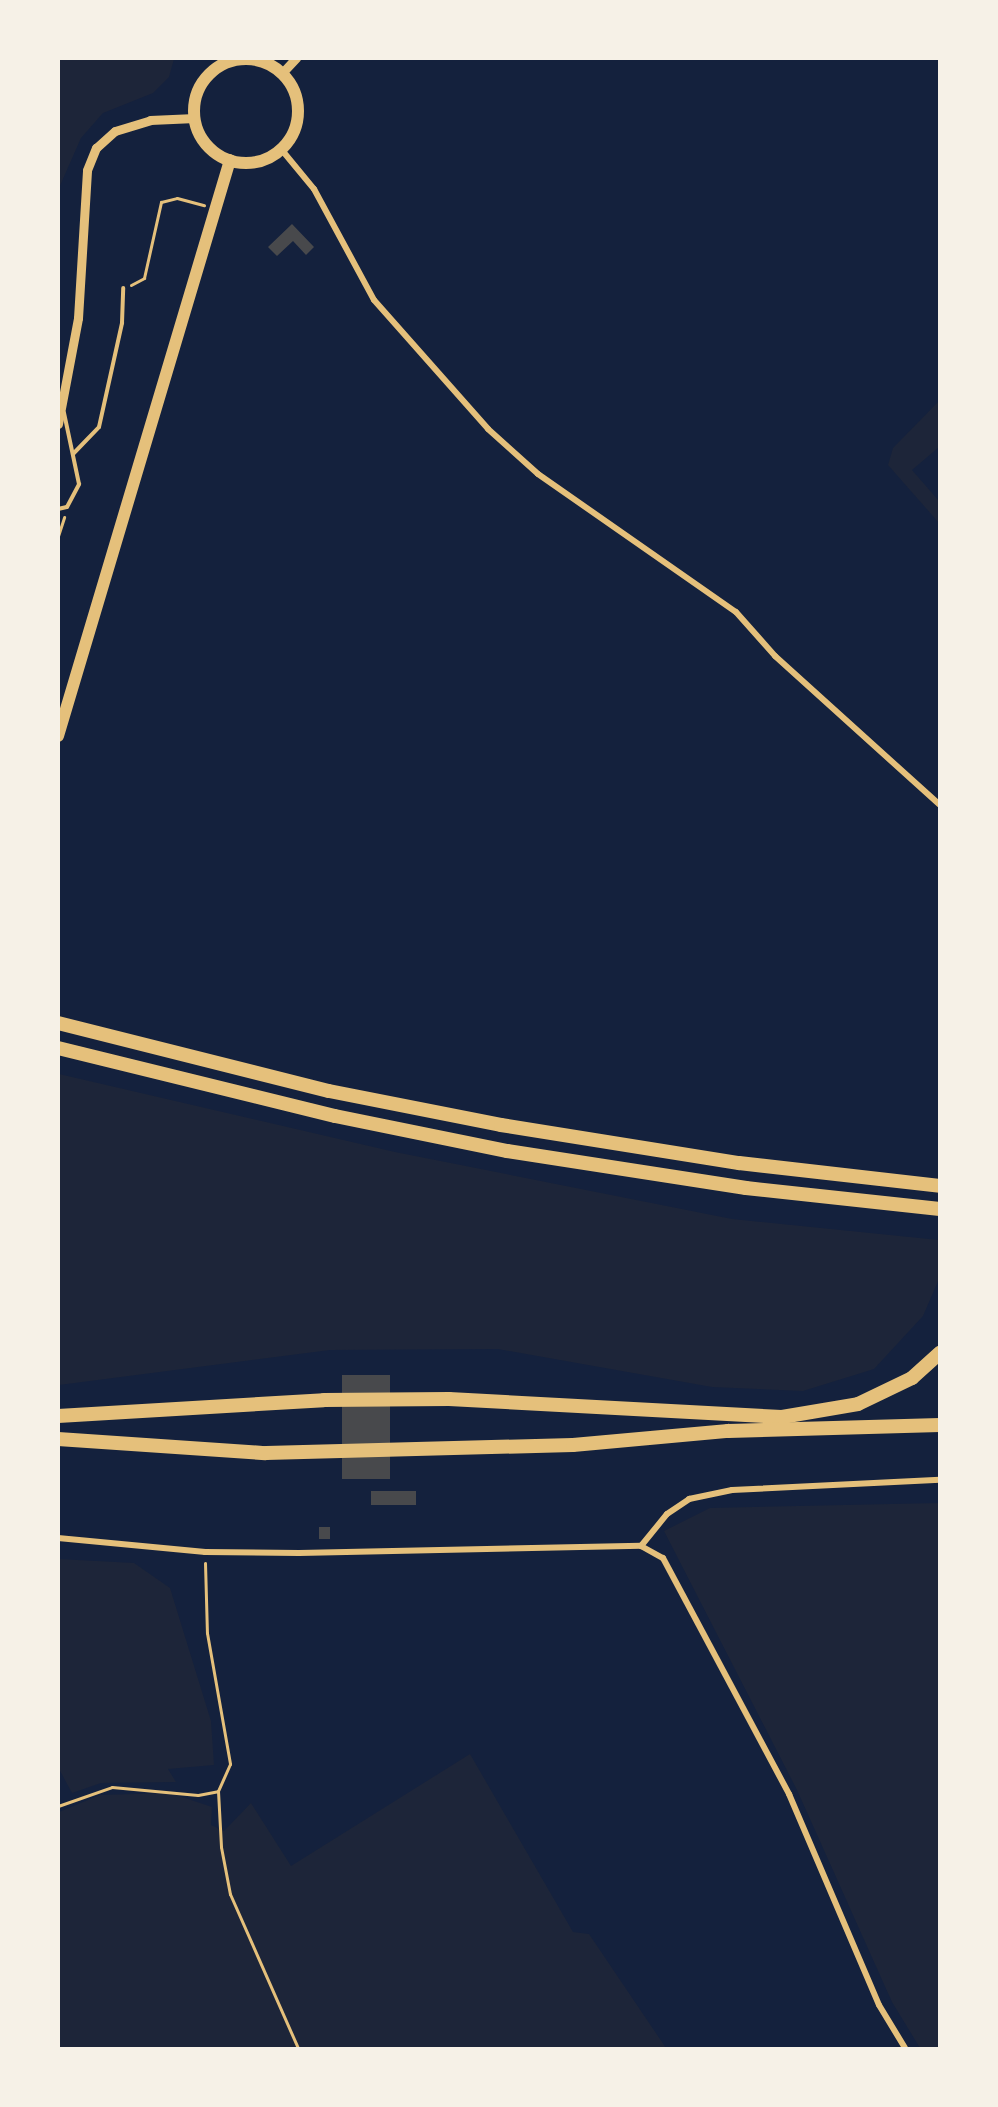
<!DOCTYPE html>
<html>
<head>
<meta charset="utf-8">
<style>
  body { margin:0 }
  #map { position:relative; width:998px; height:2107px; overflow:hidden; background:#14213d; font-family:"Sofia Sans Condensed",sans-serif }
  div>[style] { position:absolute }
  .green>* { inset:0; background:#1d2539 }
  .building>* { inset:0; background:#48494c; transform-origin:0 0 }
  .path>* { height:3px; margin:-1.5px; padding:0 1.5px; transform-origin:1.5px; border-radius:1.5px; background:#e5c07b }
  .service>* { height:4px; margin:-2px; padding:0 2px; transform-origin:2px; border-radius:2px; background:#e5c07b }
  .minor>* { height:6px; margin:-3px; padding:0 3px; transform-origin:3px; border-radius:3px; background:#e5c07b }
  .tertiary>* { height:9px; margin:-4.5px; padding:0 4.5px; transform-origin:4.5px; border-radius:4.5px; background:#e5c07b }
  .primary>* { height:12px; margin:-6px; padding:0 6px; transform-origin:6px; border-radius:6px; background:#e5c07b }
  .primary>.ring { margin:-6px; padding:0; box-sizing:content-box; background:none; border:12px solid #e5c07b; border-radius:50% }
  .motorway>* { height:14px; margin:-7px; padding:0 7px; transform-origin:7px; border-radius:7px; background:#e5c07b }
  span { translate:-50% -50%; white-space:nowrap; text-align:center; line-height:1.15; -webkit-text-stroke:6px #f6f1e7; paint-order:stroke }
  .frame { position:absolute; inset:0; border:60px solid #f6f1e7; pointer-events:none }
</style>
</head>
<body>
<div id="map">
  <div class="green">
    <div style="clip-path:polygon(59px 58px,174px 59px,169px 77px,153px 93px,103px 113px,81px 138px,59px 188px)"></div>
    <div style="clip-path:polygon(939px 401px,939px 447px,912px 470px,939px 501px,939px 523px,888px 465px,893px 448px)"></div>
    <div style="clip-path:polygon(59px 1074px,395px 1152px,732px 1219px,939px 1240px,939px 1279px,923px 1316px,874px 1369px,803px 1391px,712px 1387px,498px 1349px,330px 1350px,59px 1385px)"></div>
    <div style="clip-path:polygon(939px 1503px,940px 2048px,920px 2048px,892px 2002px,797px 1790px,664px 1531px,710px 1508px)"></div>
    <div style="clip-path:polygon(59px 1559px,134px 1563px,170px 1588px,211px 1721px,214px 1765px,168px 1769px,176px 1782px,101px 1783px,72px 1793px,59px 1769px)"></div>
    <div style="clip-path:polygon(470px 1754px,573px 1932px,589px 1934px,666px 2048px,59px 2048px,59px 1812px,100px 1795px,170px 1793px,212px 1807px,211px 1825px,224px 1831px,251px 1803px,291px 1866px)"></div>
  </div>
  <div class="building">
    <div style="clip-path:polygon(292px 224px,314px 247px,306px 255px,293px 241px,277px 256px,268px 247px)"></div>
    <div style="left:342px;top:1375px;width:48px;height:104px"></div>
    <div style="left:416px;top:1491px;width:14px;height:45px;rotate:90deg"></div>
    <div style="left:319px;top:1527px;width:11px;height:12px"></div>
  </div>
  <div class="path">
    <div style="left:131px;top:285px;width:15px;rotate:-28deg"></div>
    <div style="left:144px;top:278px;width:78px;rotate:-77.4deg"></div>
    <div style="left:161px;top:202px;width:16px;rotate:-14deg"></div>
    <div style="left:177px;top:198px;width:28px;rotate:15deg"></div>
    <div style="left:58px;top:536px;width:20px;rotate:-72deg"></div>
    <div style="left:205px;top:1563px;width:70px;rotate:88.4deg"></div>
    <div style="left:207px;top:1633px;width:133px;rotate:80deg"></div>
    <div style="left:230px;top:1764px;width:30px;rotate:114deg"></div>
    <div style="left:218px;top:1791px;width:56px;rotate:86.9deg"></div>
    <div style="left:221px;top:1847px;width:48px;rotate:79.2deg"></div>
    <div style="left:230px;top:1894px;width:168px;rotate:66.2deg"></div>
    <div style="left:58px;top:1806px;width:57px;rotate:-19.4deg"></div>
    <div style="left:112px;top:1787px;width:86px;rotate:5.3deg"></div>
    <div style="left:198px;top:1795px;width:20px;rotate:-11deg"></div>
  </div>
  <div class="service">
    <div style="left:73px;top:454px;width:37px;rotate:-46deg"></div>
    <div style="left:99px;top:427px;width:107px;rotate:-77.5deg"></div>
    <div style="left:122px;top:323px;width:35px;rotate:-88deg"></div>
    <div style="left:58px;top:509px;width:9px;rotate:-13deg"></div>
    <div style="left:67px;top:507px;width:26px;rotate:-62deg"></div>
    <div style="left:79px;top:484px;width:73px;rotate:-101.9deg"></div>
  </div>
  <div class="minor">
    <div style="left:281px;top:149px;width:52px;rotate:50.5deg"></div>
    <div style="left:314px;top:189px;width:126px;rotate:61.6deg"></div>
    <div style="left:374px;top:300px;width:172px;rotate:48.5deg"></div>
    <div style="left:488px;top:429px;width:67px;rotate:42deg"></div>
    <div style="left:538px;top:474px;width:241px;rotate:34.9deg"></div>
    <div style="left:736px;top:612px;width:59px;rotate:48.4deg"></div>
    <div style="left:775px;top:656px;width:222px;rotate:42.1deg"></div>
    <div style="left:58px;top:1538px;width:148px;rotate:5.4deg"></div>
    <div style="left:205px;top:1552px;width:94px;rotate:0.6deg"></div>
    <div style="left:299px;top:1553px;width:342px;rotate:-1.2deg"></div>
    <div style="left:641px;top:1546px;width:25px;rotate:29deg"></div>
    <div style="left:663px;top:1558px;width:268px;rotate:61.9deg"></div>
    <div style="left:789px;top:1794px;width:229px;rotate:66.9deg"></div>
    <div style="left:879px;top:2005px;width:50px;rotate:58.8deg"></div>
    <div style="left:641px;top:1546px;width:41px;rotate:-50.9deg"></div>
    <div style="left:667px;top:1514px;width:27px;rotate:-34deg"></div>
    <div style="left:689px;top:1499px;width:44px;rotate:-11.8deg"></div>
    <div style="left:732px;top:1490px;width:208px;rotate:-2.8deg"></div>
  </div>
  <div class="tertiary">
    <div style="left:282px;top:73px;width:21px;rotate:-47deg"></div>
    <div style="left:58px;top:424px;width:108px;rotate:-79.3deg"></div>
    <div style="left:78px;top:318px;width:148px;rotate:-86.5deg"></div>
    <div style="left:87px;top:170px;width:24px;rotate:-68deg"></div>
    <div style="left:96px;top:148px;width:25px;rotate:-42deg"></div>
    <div style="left:115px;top:131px;width:37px;rotate:-17deg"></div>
    <div style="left:150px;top:120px;width:45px;rotate:-2.5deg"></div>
  </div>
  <div class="primary">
    <div class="ring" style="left:194px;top:59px;width:92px;height:92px"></div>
    <div style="left:58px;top:736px;width:601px;rotate:-73.37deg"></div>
  </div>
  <div class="motorway">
    <div style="left:58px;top:1023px;width:279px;rotate:14.1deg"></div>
    <div style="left:329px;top:1091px;width:175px;rotate:11.2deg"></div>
    <div style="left:501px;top:1125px;width:241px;rotate:9.1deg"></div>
    <div style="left:739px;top:1163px;width:202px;rotate:6.5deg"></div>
    <div style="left:58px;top:1048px;width:285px;rotate:13.8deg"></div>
    <div style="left:335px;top:1116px;width:176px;rotate:11.5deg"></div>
    <div style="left:507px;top:1151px;width:242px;rotate:8.8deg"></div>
    <div style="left:746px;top:1188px;width:195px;rotate:6.2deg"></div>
    <div style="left:58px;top:1416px;width:266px;rotate:-3.4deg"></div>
    <div style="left:324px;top:1400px;width:125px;rotate:-0.5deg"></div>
    <div style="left:449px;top:1399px;width:333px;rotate:3.1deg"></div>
    <div style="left:782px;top:1417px;width:77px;rotate:-9.7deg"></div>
    <div style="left:858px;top:1404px;width:60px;rotate:-25.7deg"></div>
    <div style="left:912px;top:1378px;width:38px;rotate:-42deg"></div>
    <div style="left:58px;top:1439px;width:208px;rotate:3.9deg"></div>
    <div style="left:266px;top:1453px;width:307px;rotate:-1.5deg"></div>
    <div style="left:573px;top:1445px;width:156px;rotate:-5.2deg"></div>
    <div style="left:728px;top:1431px;width:212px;rotate:-1.6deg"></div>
  </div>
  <div class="frame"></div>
</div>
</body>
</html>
